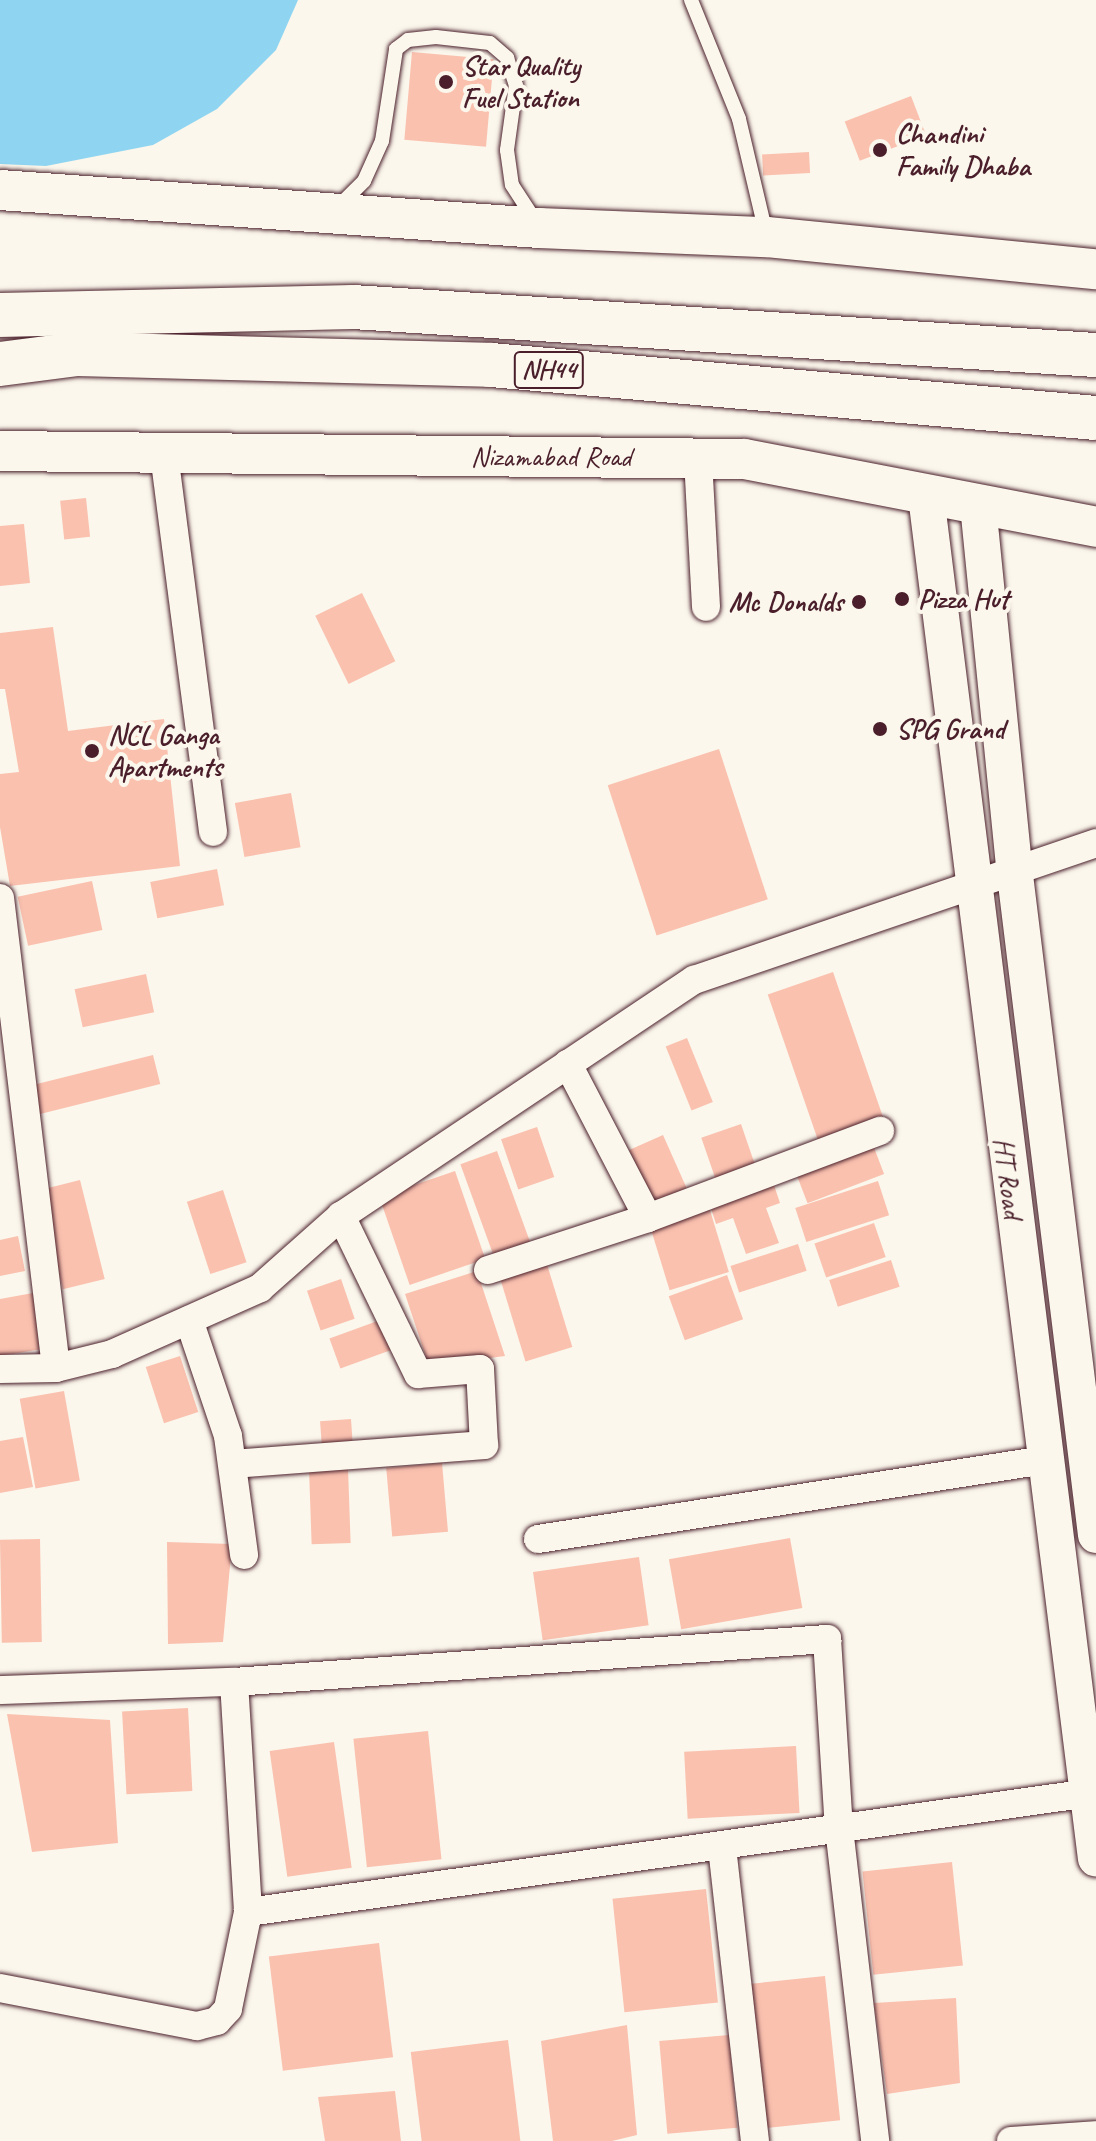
<!DOCTYPE html>
<html>
<head>
<meta charset="utf-8">
<style>
  body { margin:0 }
  #map { position:relative; width:1096px; height:2141px; overflow:hidden; background:#fbf7ec; font-family:Caveat,sans-serif }
  div>[style] { position:absolute }
  .water>* { inset:0; background:#8fd5f1 }
  .building>* { inset:0; background:#fac1af; transform-origin:0 0 }
  .roads { filter:drop-shadow(0 0 2px #4a1f2b) drop-shadow(0 0 2px #4a1f2b) }
  .service>* { height:14px; margin:-7px; padding:0 7px; transform-origin:7px; border-radius:7px; background:#fbf7ec }
  .minor>* { height:28px; margin:-14px; padding:0 14px; transform-origin:14px; border-radius:14px; background:#fbf7ec }
  .tertiary>* { height:36px; margin:-18px; padding:0 18px; transform-origin:18px; border-radius:18px; background:#fbf7ec }
  .secondary>* { height:40px; margin:-20px; padding:0 20px; transform-origin:20px; border-radius:20px; background:#fbf7ec }
  .trunk>* { height:44px; margin:-22px; padding:0 22px; transform-origin:22px; border-radius:22px; background:#fbf7ec }
  .dots>* { width:22px; height:22px; translate:-50% -50%; box-sizing:border-box; border:4px solid #fbf7ec; border-radius:50% }
  span { translate:-50% -50%; white-space:nowrap; text-align:center; line-height:1.15; -webkit-text-stroke:8px #fbf7ec; paint-order:stroke }
  .shield-label span { padding:2px 6px; background:#fbf7ec; border:2px solid; border-radius:6px; -webkit-text-stroke-width:0 }
  .shield-label { font-size:26px; color:#4a1f2b; font-weight:700 }
  .poi-label { font-size:28px; color:#4a1f2b; font-weight:700 }
  .left { translate:0 -50%; text-align:left }
  .right { translate:-100% -50%; text-align:right }
  .street-label { font-size:28px; color:#4a1f2b }
</style>
</head>
<body>
<div id="map">
  <div class="water">
    <div style="clip-path:polygon(0 0,298px 0,276px 50px,217px 109px,153px 145px,46px 166px,0 164px)"></div>
  </div>
  <div class="building">
    <div style="left:412px;top:52px;width:82px;height:88px;rotate:5deg"></div>
    <div style="left:911px;top:96px;width:42px;height:71px;rotate:69deg"></div>
    <div style="left:809px;top:152px;width:21px;height:47px;rotate:87deg"></div>
    <div style="left:86px;top:498px;width:39px;height:26px;rotate:84deg"></div>
    <div style="clip-path:polygon(24px 524px,30px 583px,0 586px,0 526px)"></div>
    <div style="left:362px;top:593px;width:76px;height:52px;rotate:64deg"></div>
    <div style="clip-path:polygon(53px 627px,68px 731px,164px 719px,180px 866px,10px 886px,0 827px,0 774px,19px 772px,5px 689px,0 689px,0 633px)"></div>
    <div style="left:719px;top:749px;width:158px;height:117px;rotate:72deg"></div>
    <div style="left:291px;top:793px;width:55px;height:57px;rotate:80deg"></div>
    <div style="left:217px;top:869px;width:37px;height:68px;rotate:79deg"></div>
    <div style="left:92px;top:881px;width:50px;height:76px;rotate:78deg"></div>
    <div style="left:833px;top:972px;width:154px;height:69px;rotate:71deg"></div>
    <div style="left:146px;top:974px;width:39px;height:73px;rotate:78deg"></div>
    <div style="left:687px;top:1038px;width:69px;height:23px;rotate:68deg"></div>
    <div style="left:153px;top:1055px;width:30px;height:131px;rotate:76deg"></div>
    <div style="left:741px;top:1124px;width:43px;height:42px;rotate:71deg"></div>
    <div style="left:537px;top:1127px;width:53px;height:38px;rotate:71deg"></div>
    <div style="left:663px;top:1135px;width:58px;height:37px;rotate:66deg"></div>
    <div style="left:873px;top:1145px;width:31px;height:82px;rotate:69deg"></div>
    <div style="left:497px;top:1151px;width:97px;height:39px;rotate:70deg"></div>
    <div style="left:455px;top:1171px;width:93px;height:80px;rotate:71deg"></div>
    <div style="clip-path:polygon(772px 1179px,780px 1203px,766px 1208px,779px 1243px,746px 1254px,733px 1218px,716px 1224px,708px 1199px)"></div>
    <div style="left:80px;top:1180px;width:102px;height:43px;rotate:76deg"></div>
    <div style="left:878px;top:1181px;width:36px;height:87px;rotate:72deg"></div>
    <div style="left:223px;top:1190px;width:76px;height:38px;rotate:72deg"></div>
    <div style="left:709px;top:1207px;width:68px;height:62px;rotate:73deg"></div>
    <div style="left:874px;top:1223px;width:36px;height:63px;rotate:71deg"></div>
    <div style="clip-path:polygon(18px 1236px,25px 1271px,0 1276px,0 1240px)"></div>
    <div style="left:798px;top:1244px;width:28px;height:71px;rotate:72deg"></div>
    <div style="left:891px;top:1260px;width:28px;height:65px;rotate:72deg"></div>
    <div style="left:546px;top:1261px;width:90px;height:49px;rotate:73deg"></div>
    <div style="clip-path:polygon(477px 1271px,505px 1356px,429px 1366px,405px 1294px)"></div>
    <div style="left:727px;top:1275px;width:47px;height:62px;rotate:70deg"></div>
    <div style="left:341px;top:1279px;width:42px;height:36px;rotate:71deg"></div>
    <div style="clip-path:polygon(33px 1293px,42px 1349px,0 1356px,0 1299px)"></div>
    <div style="left:383px;top:1319px;width:32px;height:57px;rotate:70deg"></div>
    <div style="left:180px;top:1356px;width:59px;height:36px;rotate:72deg"></div>
    <div style="left:64px;top:1391px;width:91px;height:45px;rotate:80deg"></div>
    <div style="left:351px;top:1419px;width:32px;height:31px;rotate:86deg"></div>
    <div style="clip-path:polygon(23px 1437px,33px 1487px,0 1493px,0 1441px)"></div>
    <div style="left:442px;top:1463px;width:69px;height:56px;rotate:85deg"></div>
    <div style="left:348px;top:1468px;width:75px;height:39px;rotate:88deg"></div>
    <div style="left:790px;top:1538px;width:71px;height:123px;rotate:80deg"></div>
    <div style="left:40px;top:1539px;width:103px;height:40px;rotate:89deg"></div>
    <div style="clip-path:polygon(167px 1542px,232px 1544px,223px 1642px,168px 1644px)"></div>
    <div style="left:639px;top:1557px;width:69px;height:107px;rotate:82deg"></div>
    <div style="left:188px;top:1708px;width:83px;height:66px;rotate:87deg"></div>
    <div style="clip-path:polygon(7px 1714px,110px 1720px,118px 1843px,32px 1852px)"></div>
    <div style="left:428px;top:1731px;width:129px;height:75px;rotate:84deg"></div>
    <div style="left:334px;top:1742px;width:127px;height:65px;rotate:82deg"></div>
    <div style="left:796px;top:1746px;width:67px;height:112px;rotate:87deg"></div>
    <div style="left:952px;top:1862px;width:104px;height:90px;rotate:84deg"></div>
    <div style="left:706px;top:1889px;width:114px;height:94px;rotate:84deg"></div>
    <div style="left:379px;top:1943px;width:115px;height:111px;rotate:83deg"></div>
    <div style="left:825px;top:1976px;width:145px;height:79px;rotate:84deg"></div>
    <div style="clip-path:polygon(956px 1998px,960px 2083px,887px 2094px,874px 2003px)"></div>
    <div style="clip-path:polygon(627px 2025px,637px 2135px,612px 2141px,553px 2141px,541px 2041px)"></div>
    <div style="left:729px;top:2035px;width:93px;height:70px;rotate:85deg"></div>
    <div style="left:508px;top:2040px;width:102px;height:98px;rotate:83deg"></div>
    <div style="clip-path:polygon(395px 2091px,401px 2141px,325px 2141px,318px 2097px)"></div>
  </div>
  <div class="roads">
    <div class="service">
      <div style="left:691px;top:0;width:128px;rotate:68deg"></div>
      <div style="left:739px;top:119px;width:117px;rotate:76.7deg"></div>
      <div style="left:338px;top:207px;width:37px;rotate:-45deg"></div>
      <div style="left:364px;top:181px;width:44px;rotate:-65.8deg"></div>
      <div style="left:382px;top:141px;width:93px;rotate:-81.3deg"></div>
      <div style="left:396px;top:49px;width:15px;rotate:-37deg"></div>
      <div style="left:408px;top:40px;width:28px;rotate:-6deg"></div>
      <div style="left:436px;top:37px;width:54px;rotate:6.3deg"></div>
      <div style="left:490px;top:43px;width:23px;rotate:41deg"></div>
      <div style="left:507px;top:58px;width:28px;rotate:72deg"></div>
      <div style="left:516px;top:85px;width:66px;rotate:97.9deg"></div>
      <div style="left:507px;top:150px;width:35px;rotate:82deg"></div>
      <div style="left:512px;top:185px;width:44px;rotate:57deg"></div>
    </div>
    <div class="minor">
      <div style="left:164px;top:454px;width:381px;rotate:82.6deg"></div>
      <div style="left:698px;top:459px;width:148px;rotate:86.9deg"></div>
      <div style="left:0;top:898px;width:473px;rotate:83.2deg"></div>
      <div style="left:648px;top:1218px;width:248px;rotate:-20.6deg"></div>
      <div style="left:488px;top:1270px;width:168px;rotate:-18deg"></div>
      <div style="left:648px;top:1218px;width:174px;rotate:-117.5deg"></div>
      <div style="left:189px;top:1320px;width:122px;rotate:71.4deg"></div>
      <div style="left:228px;top:1436px;width:120px;rotate:82.3deg"></div>
      <div style="left:0;top:1369px;width:56px;rotate:-1deg"></div>
      <div style="left:56px;top:1368px;width:58px;rotate:-14deg"></div>
      <div style="left:112px;top:1354px;width:162px;rotate:-24deg"></div>
      <div style="left:260px;top:1288px;width:108px;rotate:-41.6deg"></div>
      <div style="left:341px;top:1216px;width:425px;rotate:-33.8deg"></div>
      <div style="left:694px;top:980px;width:425px;rotate:-18.8deg"></div>
      <div style="left:233px;top:1464px;width:252px;rotate:-4.3deg"></div>
      <div style="left:484px;top:1445px;width:76px;rotate:-93deg"></div>
      <div style="left:480px;top:1369px;width:62px;rotate:175.4deg"></div>
      <div style="left:418px;top:1374px;width:176px;rotate:-116deg"></div>
      <div style="left:538px;top:1539px;width:513px;rotate:-8.86deg"></div>
      <div style="left:234px;top:1682px;width:595px;rotate:-4.15deg"></div>
      <div style="left:827px;top:1639px;width:189px;rotate:86.4deg"></div>
      <div style="left:839px;top:1828px;width:315px;rotate:83.4deg"></div>
      <div style="left:0;top:1690px;width:234px;rotate:-2deg"></div>
      <div style="left:234px;top:1682px;width:230px;rotate:86.5deg"></div>
      <div style="left:248px;top:1912px;width:99px;rotate:101.7deg"></div>
      <div style="left:228px;top:2009px;width:16px;rotate:133deg"></div>
      <div style="left:217px;top:2021px;width:21px;rotate:166deg"></div>
      <div style="left:197px;top:2026px;width:201px;rotate:-169.1deg"></div>
      <div style="left:722px;top:1847px;width:296px;rotate:83.6deg"></div>
      <div style="left:248px;top:1912px;width:856px;rotate:-8.05deg"></div>
      <div style="left:1011px;top:2141px;width:85px;rotate:-4deg"></div>
    </div>
    <div class="tertiary">
      <div style="left:926px;top:496px;width:1373px;rotate:82.89deg"></div>
      <div style="left:978px;top:505px;width:364px;rotate:84.3deg"></div>
      <div style="left:1014px;top:867px;width:673px;rotate:83deg"></div>
    </div>
    <div class="secondary">
      <div style="left:0;top:190px;width:540px;rotate:4.03deg"></div>
      <div style="left:539px;top:228px;width:228px;rotate:2.3deg"></div>
      <div style="left:767px;top:237px;width:331px;rotate:5.6deg"></div>
      <div style="left:0;top:451px;width:744px;rotate:0.62deg"></div>
      <div style="left:744px;top:459px;width:359px;rotate:10.9deg"></div>
    </div>
    <div class="trunk">
      <div style="left:0;top:315px;width:353px;rotate:-1.3deg"></div>
      <div style="left:353px;top:307px;width:745px;rotate:3.7deg"></div>
      <div style="left:0;top:364px;width:78px;rotate:-7.4deg"></div>
      <div style="left:77px;top:354px;width:414px;rotate:1.5deg"></div>
      <div style="left:491px;top:365px;width:607px;rotate:5.01deg"></div>
    </div>
  </div>
  <div class="dots">
    <div style="left:446px;top:82px;background:#4a1f2b"></div>
    <div style="left:880px;top:150px;background:#4a1f2b"></div>
    <div style="left:902px;top:599px;background:#4a1f2b"></div>
    <div style="left:859px;top:602px;background:#4a1f2b"></div>
    <div style="left:880px;top:729px;background:#4a1f2b"></div>
    <div style="left:92px;top:751px;background:#4a1f2b"></div>
  </div>
  <div class="shield-label">
    <span style="left:549px;top:370px">NH44</span>
  </div>
  <div class="poi-label">
    <span class="left" style="left:462px;top:82px">Star Quality<br>Fuel Station</span>
    <span class="left" style="left:896px;top:150px">Chandini<br>Family Dhaba</span>
    <span class="left" style="left:918px;top:599px">Pizza Hut</span>
    <span class="right" style="left:843px;top:602px">Mc Donalds</span>
    <span class="left" style="left:896px;top:729px">SPG Grand</span>
    <span class="left" style="left:108px;top:751px">NCL Ganga<br>Apartments</span>
  </div>
  <div class="street-label">
    <span style="left:551px;top:457px">Nizamabad Road</span>
    <span style="left:1008px;top:1178px;rotate:83deg">HT Road</span>
  </div>
</div>
</body>
</html>
